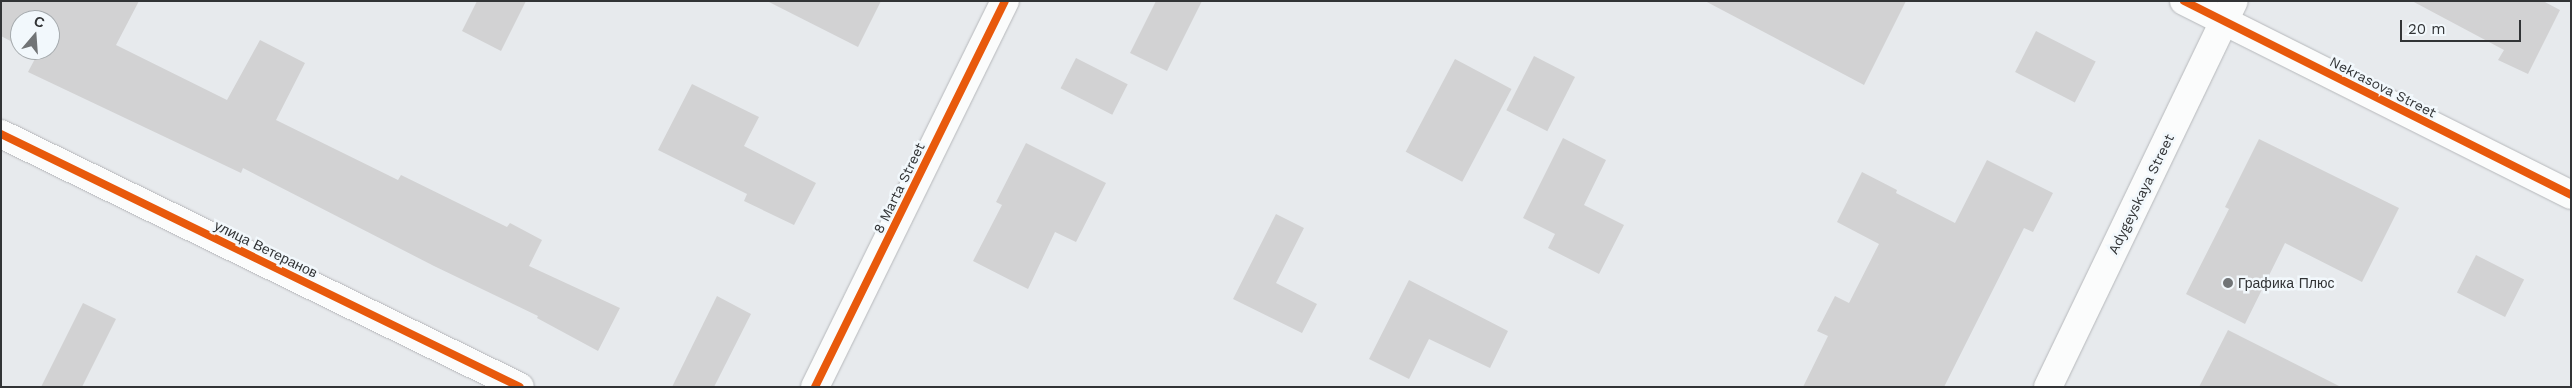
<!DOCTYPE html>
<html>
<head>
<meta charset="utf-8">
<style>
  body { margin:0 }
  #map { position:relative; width:2572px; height:388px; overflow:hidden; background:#e7eaed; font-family:"Work Sans",sans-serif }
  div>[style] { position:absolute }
  .building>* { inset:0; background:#d2d2d3; transform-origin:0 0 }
  .roads { filter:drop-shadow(0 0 1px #b6b8bb) drop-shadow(0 0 1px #b6b8bb) }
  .street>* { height:28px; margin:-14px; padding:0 14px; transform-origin:14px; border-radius:14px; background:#fbfcfc }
  .secondary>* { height:28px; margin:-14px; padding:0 14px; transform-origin:14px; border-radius:14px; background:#fbfcfc }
  .cycleway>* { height:8px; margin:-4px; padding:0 4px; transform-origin:4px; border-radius:4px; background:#e8590c }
  .dots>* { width:14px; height:14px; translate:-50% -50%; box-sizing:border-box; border:2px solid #f2f8fc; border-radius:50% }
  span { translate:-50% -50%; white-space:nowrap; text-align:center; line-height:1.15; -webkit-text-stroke:5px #f2f8fc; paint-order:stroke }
  .street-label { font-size:14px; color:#323436 }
  .poi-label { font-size:14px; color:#323436 }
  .left { translate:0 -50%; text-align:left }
  .frame { position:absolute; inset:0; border:2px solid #323436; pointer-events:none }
  .north { position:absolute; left:10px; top:10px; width:50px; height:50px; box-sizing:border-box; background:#f2f8fc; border:1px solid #a5aaad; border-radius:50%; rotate:18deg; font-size:14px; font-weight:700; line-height:20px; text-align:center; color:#323436 }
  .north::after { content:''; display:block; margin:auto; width:18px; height:22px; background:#717476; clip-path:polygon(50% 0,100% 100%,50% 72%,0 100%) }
  .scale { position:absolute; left:2400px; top:20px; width:121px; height:22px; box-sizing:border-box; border:2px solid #323436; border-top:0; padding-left:6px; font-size:15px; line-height:18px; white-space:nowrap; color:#323436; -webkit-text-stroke:4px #f2f8fc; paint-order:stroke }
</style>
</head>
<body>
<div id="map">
  <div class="building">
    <div style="clip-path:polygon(1px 1px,139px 1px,116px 45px,227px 100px,260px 40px,305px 63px,276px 120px,398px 180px,401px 175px,507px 227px,510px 223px,542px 240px,529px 266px,620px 308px,598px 351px,537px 318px,538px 316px,434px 266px,243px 168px,241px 173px,28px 72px,37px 55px,28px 50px,50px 50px,50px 20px,20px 20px,20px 46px,1px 36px)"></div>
    <div style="clip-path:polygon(477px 1px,526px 1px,501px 51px,462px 31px)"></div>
    <div style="clip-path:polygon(767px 1px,881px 1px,858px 47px)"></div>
    <div style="clip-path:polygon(1156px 1px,1202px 1px,1167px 71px,1130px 53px)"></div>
    <div style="clip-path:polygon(1705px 1px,1906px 1px,1864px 85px)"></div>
    <div style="clip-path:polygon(2412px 1px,2543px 1px,2560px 10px,2528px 74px,2498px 60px,2504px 50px)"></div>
    <div style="left:2036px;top:31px;width:67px;height:46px;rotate:27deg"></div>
    <div style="left:1534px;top:56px;width:46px;height:61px;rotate:27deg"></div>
    <div style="left:1076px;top:58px;width:58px;height:34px;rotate:27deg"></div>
    <div style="left:1455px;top:59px;width:64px;height:105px;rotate:28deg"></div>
    <div style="clip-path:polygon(692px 84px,759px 117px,744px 146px,816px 183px,794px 225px,744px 201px,747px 194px,658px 150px)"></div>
    <div style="clip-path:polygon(1563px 138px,1606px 160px,1584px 205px,1624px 225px,1599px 274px,1548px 248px,1555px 234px,1523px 218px)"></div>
    <div style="clip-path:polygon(2259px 139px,2399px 208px,2362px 282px,2285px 243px,2245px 324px,2186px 294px,2229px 209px,2225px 207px)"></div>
    <div style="clip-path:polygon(1026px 143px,1106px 183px,1076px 242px,1055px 232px,1028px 289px,973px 261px,1002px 205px,996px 202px)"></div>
    <div style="clip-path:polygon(1987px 160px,2053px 193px,2033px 232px,2024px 228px,1944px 387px,1803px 387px,1828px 336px,1817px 331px,1835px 296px,1849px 303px,1879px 244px,1837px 222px,1862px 172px,1897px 190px,1896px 193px,1955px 223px)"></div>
    <div style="clip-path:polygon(1276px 214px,1304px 228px,1276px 283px,1317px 304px,1302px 333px,1233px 299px)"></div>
    <div style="left:2476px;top:255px;width:54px;height:42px;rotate:27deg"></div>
    <div style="clip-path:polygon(1409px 280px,1508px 331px,1490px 368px,1429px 339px,1409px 379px,1369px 359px)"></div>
    <div style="clip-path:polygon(717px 296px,751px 314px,714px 387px,672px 387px)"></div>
    <div style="clip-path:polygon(83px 303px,116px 319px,82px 387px,41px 387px)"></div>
    <div style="clip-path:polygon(2228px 330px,2341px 387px,2199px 387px)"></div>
  </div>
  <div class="roads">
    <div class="street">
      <div style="left:2184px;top:1px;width:433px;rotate:26.6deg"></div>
      <div style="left:1px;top:134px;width:577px;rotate:25.99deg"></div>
      <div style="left:815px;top:387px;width:430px;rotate:-63.8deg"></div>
    </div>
    <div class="secondary">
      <div style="left:2048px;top:387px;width:428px;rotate:-64.3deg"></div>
    </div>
  </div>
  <div class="cycleway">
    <div style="left:2184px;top:1px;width:433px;rotate:26.6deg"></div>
    <div style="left:1px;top:134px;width:577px;rotate:25.99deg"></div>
    <div style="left:815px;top:387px;width:430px;rotate:-63.8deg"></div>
  </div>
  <div class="dots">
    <div style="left:2228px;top:283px;background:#717476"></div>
  </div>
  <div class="street-label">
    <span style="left:2383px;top:87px;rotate:27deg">Nekrasova Street</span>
    <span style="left:899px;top:188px;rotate:-64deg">8 Marta Street</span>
    <span style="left:2141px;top:194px;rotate:-64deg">Adygeyskaya Street</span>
    <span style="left:266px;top:249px;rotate:26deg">улица Ветеранов</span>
  </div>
  <div class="poi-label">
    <span class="left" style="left:2238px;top:283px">Графика Плюс</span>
  </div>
  <div class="frame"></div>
  <div class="north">С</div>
  <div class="scale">20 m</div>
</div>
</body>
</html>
